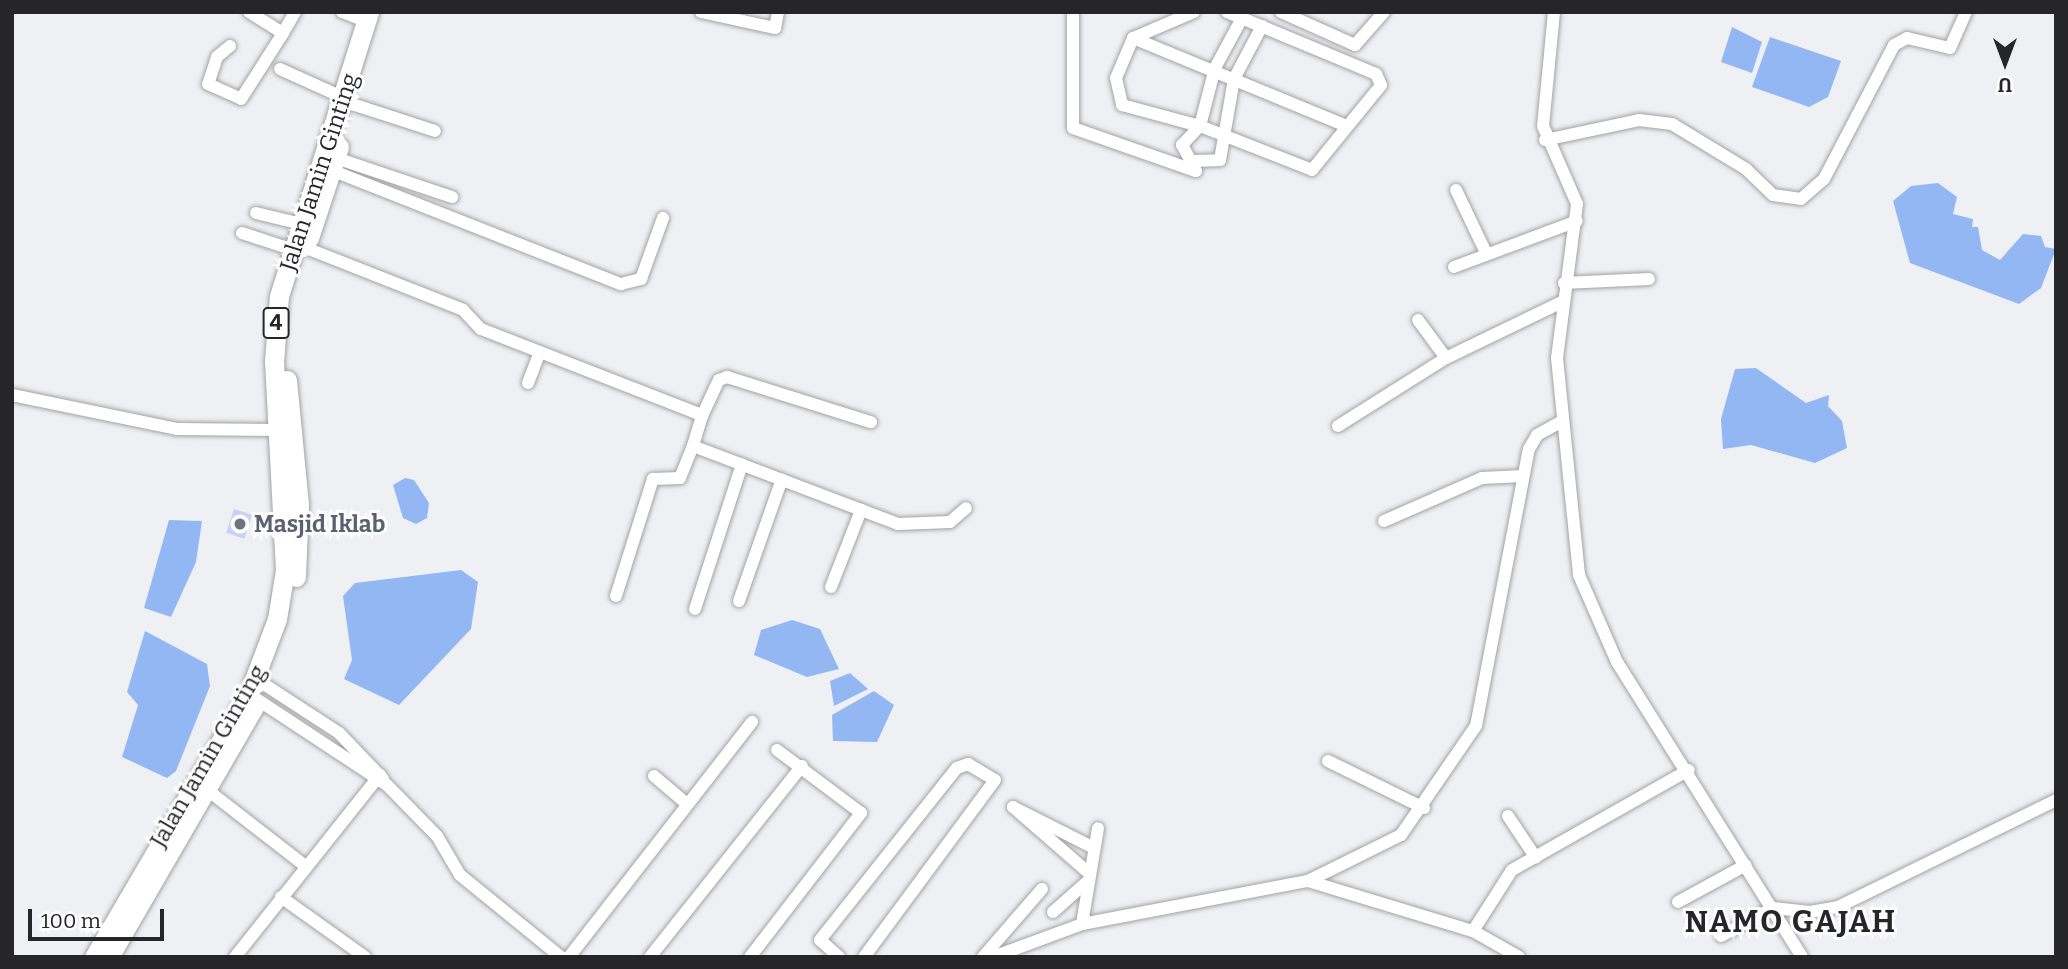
<!DOCTYPE html>
<html>
<head>
<meta charset="utf-8">
<style>
  body { margin:0 }
  #map { position:relative; width:2068px; height:969px; overflow:hidden; background:#eff0f4; font-family:Bitter,serif }
  div>[style] { position:absolute }
  .water>* { inset:0; background:#93b7f3 }
  .building>* { inset:0; background:#cecff9; transform-origin:0 0 }
  .roads { filter:drop-shadow(0 0 2px #a2a2a7) drop-shadow(0 0 2px #a2a2a7) }
  .minor>* { height:12px; margin:-6px; padding:0 6px; transform-origin:6px; border-radius:6px; background:#fff }
  .highway>* { height:19px; margin:-9.5px; padding:0 9.5px; transform-origin:9.5px; border-radius:9.5px; background:#fff }
  .dots>* { width:19px; height:19px; translate:-50% -50%; box-sizing:border-box; border:4px solid #fdfdfe; border-radius:50% }
  span { translate:-50% -50%; white-space:nowrap; text-align:center; line-height:1.15; -webkit-text-stroke:6px #fdfdfe; paint-order:stroke }
  .shield-label span { padding:2px 5px; background:#fdfdfe; border:2px solid; border-radius:5px; -webkit-text-stroke-width:0 }
  .shield-label { font-size:21px; color:#262628; font-weight:700 }
  .street-label { font-size:23px; color:#262628 }
  .worship-label { font-size:23px; color:#5b616d; font-weight:700 }
  .left { translate:0 -50%; text-align:left }
  .district-label { font-size:30px; color:#262628; font-weight:700; letter-spacing:2px }
  .frame { position:absolute; inset:0; border:14px solid #262628; pointer-events:none }
  .north { position:absolute; left:1970px; top:28px; width:70px; height:70px; -webkit-text-stroke:5px #fdfdfe; paint-order:stroke; rotate:180deg; font-size:19px; font-weight:700; line-height:28px; text-align:center; color:#262628 }
  .north::after { content:''; display:block; margin:auto; width:24px; height:32px; background:#262628; clip-path:polygon(50% 0,100% 100%,50% 72%,0 100%) }
  .scale { position:absolute; left:28px; top:909px; width:136px; height:32px; box-sizing:border-box; border:4px solid #262628; border-top:0; padding-left:9px; font-size:21px; line-height:24px; white-space:nowrap; color:#262628; -webkit-text-stroke:5px #fdfdfe; paint-order:stroke }
</style>
</head>
<body>
<div id="map">
  <div class="water">
    <div style="clip-path:polygon(1732px 27px,1762px 42px,1752px 73px,1721px 62px)"></div>
    <div style="clip-path:polygon(1770px 37px,1841px 61px,1828px 97px,1809px 107px,1752px 87px)"></div>
    <div style="clip-path:polygon(1938px 183px,1957px 197px,1953px 214px,1973px 219px,1972px 227px,1978px 227px,1982px 250px,2000px 260px,2023px 234px,2041px 236px,2045px 247px,2056px 249px,2041px 288px,2019px 304px,1910px 263px,1893px 201px,1911px 186px)"></div>
    <div style="clip-path:polygon(1756px 368px,1806px 403px,1829px 395px,1828px 406px,1842px 421px,1847px 448px,1815px 463px,1751px 445px,1723px 449px,1721px 419px,1735px 369px)"></div>
    <div style="clip-path:polygon(405px 478px,414px 480px,429px 503px,427px 518px,416px 524px,403px 518px,393px 485px)"></div>
    <div style="clip-path:polygon(169px 520px,202px 521px,196px 562px,171px 617px,144px 608px)"></div>
    <div style="clip-path:polygon(461px 570px,478px 582px,471px 629px,399px 705px,344px 679px,352px 660px,343px 596px,355px 583px)"></div>
    <div style="clip-path:polygon(792px 620px,820px 629px,839px 669px,807px 677px,754px 655px,761px 630px)"></div>
    <div style="clip-path:polygon(145px 631px,207px 664px,210px 686px,176px 771px,167px 778px,122px 757px,138px 705px,127px 692px)"></div>
    <div style="clip-path:polygon(850px 673px,868px 689px,834px 706px,830px 681px)"></div>
    <div style="clip-path:polygon(874px 691px,894px 705px,877px 742px,833px 741px,832px 715px)"></div>
  </div>
  <div class="building">
    <div style="left:234px;top:509px;width:19px;height:25px;rotate:18deg"></div>
  </div>
  <div class="roads">
    <div class="minor">
      <div style="left:249px;top:12px;width:40px;rotate:32deg"></div>
      <div style="left:283px;top:33px;width:24px;rotate:-60deg"></div>
      <div style="left:342px;top:12px;width:26px;rotate:21deg"></div>
      <div style="left:701px;top:12px;width:76px;rotate:12.2deg"></div>
      <div style="left:775px;top:28px;width:16px;rotate:-79deg"></div>
      <div style="left:1073px;top:12px;width:116px;rotate:90deg"></div>
      <div style="left:1073px;top:128px;width:130px;rotate:19.3deg"></div>
      <div style="left:1196px;top:171px;width:30px;rotate:-118deg"></div>
      <div style="left:1182px;top:145px;width:26px;rotate:-47deg"></div>
      <div style="left:1200px;top:126px;width:60px;rotate:-75.5deg"></div>
      <div style="left:1215px;top:68px;width:57px;rotate:-61.6deg"></div>
      <div style="left:1194px;top:12px;width:66px;rotate:156.9deg"></div>
      <div style="left:1133px;top:38px;width:43px;rotate:113deg"></div>
      <div style="left:1116px;top:78px;width:28px;rotate:77deg"></div>
      <div style="left:1122px;top:105px;width:81px;rotate:15.1deg"></div>
      <div style="left:1200px;top:126px;width:120px;rotate:21.4deg"></div>
      <div style="left:1312px;top:170px;width:109px;rotate:-50.9deg"></div>
      <div style="left:1381px;top:85px;width:12px;rotate:-114deg"></div>
      <div style="left:1376px;top:74px;width:161px;rotate:-157.4deg"></div>
      <div style="left:1281px;top:12px;width:81px;rotate:24deg"></div>
      <div style="left:1355px;top:45px;width:44px;rotate:-48.7deg"></div>
      <div style="left:1554px;top:12px;width:115px;rotate:95.5deg"></div>
      <div style="left:1543px;top:126px;width:85px;rotate:66.4deg"></div>
      <div style="left:1577px;top:204px;width:155px;rotate:97.4deg"></div>
      <div style="left:1557px;top:358px;width:218px;rotate:84.2deg"></div>
      <div style="left:1579px;top:575px;width:95px;rotate:66.4deg"></div>
      <div style="left:1617px;top:662px;width:348px;rotate:57.9deg"></div>
      <div style="left:1133px;top:38px;width:230px;rotate:22.4deg"></div>
      <div style="left:230px;top:46px;width:17px;rotate:140deg"></div>
      <div style="left:217px;top:57px;width:28px;rotate:108deg"></div>
      <div style="left:208px;top:84px;width:36px;rotate:24deg"></div>
      <div style="left:241px;top:99px;width:78px;rotate:-57.5deg"></div>
      <div style="left:280px;top:69px;width:68px;rotate:24.3deg"></div>
      <div style="left:352px;top:104px;width:87px;rotate:18deg"></div>
      <div style="left:1545px;top:140px;width:96px;rotate:-12deg"></div>
      <div style="left:1639px;top:120px;width:33px;rotate:7deg"></div>
      <div style="left:1672px;top:124px;width:87px;rotate:31.3deg"></div>
      <div style="left:1746px;top:169px;width:37px;rotate:44deg"></div>
      <div style="left:1773px;top:195px;width:28px;rotate:8deg"></div>
      <div style="left:1801px;top:199px;width:30px;rotate:-41deg"></div>
      <div style="left:1824px;top:179px;width:151px;rotate:-62.4deg"></div>
      <div style="left:1894px;top:45px;width:15px;rotate:-28deg"></div>
      <div style="left:1907px;top:38px;width:44px;rotate:13.1deg"></div>
      <div style="left:1950px;top:48px;width:39px;rotate:-66deg"></div>
      <div style="left:330px;top:156px;width:129px;rotate:18.6deg"></div>
      <div style="left:1195px;top:161px;width:25px;rotate:-2deg"></div>
      <div style="left:1220px;top:160px;width:82px;rotate:-80.2deg"></div>
      <div style="left:1234px;top:79px;width:60px;rotate:-62.2deg"></div>
      <div style="left:331px;top:170px;width:312px;rotate:21.5deg"></div>
      <div style="left:621px;top:284px;width:21px;rotate:-14deg"></div>
      <div style="left:641px;top:279px;width:65px;rotate:-70.2deg"></div>
      <div style="left:1456px;top:190px;width:70px;rotate:64.5deg"></div>
      <div style="left:256px;top:213px;width:46px;rotate:13.7deg"></div>
      <div style="left:242px;top:233px;width:55px;rotate:18.1deg"></div>
      <div style="left:306px;top:248px;width:169px;rotate:21.5deg"></div>
      <div style="left:463px;top:310px;width:26px;rotate:47deg"></div>
      <div style="left:481px;top:329px;width:231px;rotate:21.3deg"></div>
      <div style="left:696px;top:413px;width:7px;rotate:27deg"></div>
      <div style="left:702px;top:416px;width:31px;rotate:107deg"></div>
      <div style="left:693px;top:446px;width:219px;rotate:20.8deg"></div>
      <div style="left:898px;top:524px;width:52px;rotate:-2.2deg"></div>
      <div style="left:950px;top:522px;width:21px;rotate:-41deg"></div>
      <div style="left:1454px;top:267px;width:131px;rotate:-20.5deg"></div>
      <div style="left:1564px;top:283px;width:85px;rotate:-2.7deg"></div>
      <div style="left:1418px;top:320px;width:47px;rotate:53.6deg"></div>
      <div style="left:528px;top:383px;width:33px;rotate:-69deg"></div>
      <div style="left:12px;top:395px;width:168px;rotate:11.6deg"></div>
      <div style="left:177px;top:429px;width:100px;rotate:0.6deg"></div>
      <div style="left:702px;top:416px;width:40px;rotate:-65deg"></div>
      <div style="left:719px;top:380px;width:9px;rotate:-21deg"></div>
      <div style="left:727px;top:377px;width:151px;rotate:17.4deg"></div>
      <div style="left:1338px;top:426px;width:128px;rotate:-32.2deg"></div>
      <div style="left:1446px;top:358px;width:127px;rotate:-25.8deg"></div>
      <div style="left:1384px;top:521px;width:107px;rotate:-23.7deg"></div>
      <div style="left:1482px;top:478px;width:40px;rotate:-2.9deg"></div>
      <div style="left:831px;top:587px;width:83px;rotate:-68.7deg"></div>
      <div style="left:616px;top:596px;width:123px;rotate:-72.5deg"></div>
      <div style="left:653px;top:479px;width:27px;rotate:-2deg"></div>
      <div style="left:680px;top:478px;width:35px;rotate:-68deg"></div>
      <div style="left:739px;top:601px;width:129px;rotate:-70.6deg"></div>
      <div style="left:695px;top:609px;width:152px;rotate:-72deg"></div>
      <div style="left:256px;top:679px;width:99px;rotate:33deg"></div>
      <div style="left:339px;top:733px;width:64px;rotate:46.3deg"></div>
      <div style="left:252px;top:696px;width:162px;rotate:33.4deg"></div>
      <div style="left:387px;top:785px;width:71px;rotate:45.6deg"></div>
      <div style="left:437px;top:836px;width:45px;rotate:59.5deg"></div>
      <div style="left:460px;top:875px;width:130px;rotate:39.1deg"></div>
      <div style="left:1328px;top:761px;width:107px;rotate:26.1deg"></div>
      <div style="left:654px;top:776px;width:43px;rotate:40.3deg"></div>
      <div style="left:210px;top:792px;width:119px;rotate:37.8deg"></div>
      <div style="left:1508px;top:816px;width:50px;rotate:56.3deg"></div>
      <div style="left:1090px;top:874px;width:102px;rotate:-139deg"></div>
      <div style="left:1013px;top:807px;width:91px;rotate:26.8deg"></div>
      <div style="left:1308px;top:881px;width:104px;rotate:-26.3deg"></div>
      <div style="left:1401px;top:835px;width:132px;rotate:-55.5deg"></div>
      <div style="left:1476px;top:726px;width:282px;rotate:-79.2deg"></div>
      <div style="left:1529px;top:449px;width:16px;rotate:-60deg"></div>
      <div style="left:1537px;top:435px;width:29px;rotate:-29deg"></div>
      <div style="left:281px;top:897px;width:103px;rotate:35.5deg"></div>
      <div style="left:1678px;top:902px;width:77px;rotate:-28.6deg"></div>
      <div style="left:1053px;top:912px;width:48px;rotate:-41.6deg"></div>
      <div style="left:1082px;top:924px;width:97px;rotate:-80.5deg"></div>
      <div style="left:1473px;top:931px;width:72px;rotate:-57.4deg"></div>
      <div style="left:1512px;top:870px;width:203px;rotate:-29.5deg"></div>
      <div style="left:1721px;top:936px;width:59px;rotate:-28.3deg"></div>
      <div style="left:1773px;top:908px;width:37px;rotate:6deg"></div>
      <div style="left:1810px;top:912px;width:28px;rotate:-10deg"></div>
      <div style="left:1838px;top:907px;width:243px;rotate:-26.1deg"></div>
      <div style="left:235px;top:957px;width:233px;rotate:-51.5deg"></div>
      <div style="left:569px;top:957px;width:298px;rotate:-52.1deg"></div>
      <div style="left:650px;top:957px;width:244px;rotate:-51.5deg"></div>
      <div style="left:750px;top:957px;width:182px;rotate:-52.4deg"></div>
      <div style="left:861px;top:813px;width:105px;rotate:-143.1deg"></div>
      <div style="left:839px;top:957px;width:25px;rotate:-138deg"></div>
      <div style="left:820px;top:940px;width:220px;rotate:-51.5deg"></div>
      <div style="left:957px;top:768px;width:12px;rotate:-20deg"></div>
      <div style="left:968px;top:764px;width:31px;rotate:31deg"></div>
      <div style="left:995px;top:780px;width:220px;rotate:126.5deg"></div>
      <div style="left:983px;top:957px;width:90px;rotate:-49.1deg"></div>
      <div style="left:993px;top:957px;width:95px;rotate:-20.3deg"></div>
      <div style="left:1082px;top:924px;width:230px;rotate:-10.8deg"></div>
      <div style="left:1308px;top:881px;width:172px;rotate:16.9deg"></div>
      <div style="left:1473px;top:931px;width:53px;rotate:29.5deg"></div>
    </div>
    <div class="highway">
      <div style="left:309px;top:238px;width:96px;rotate:-71.8deg"></div>
      <div style="left:287px;top:380px;width:125px;rotate:84.5deg"></div>
      <div style="left:299px;top:504px;width:73px;rotate:92.4deg"></div>
      <div style="left:94px;top:957px;width:306px;rotate:-59.6deg"></div>
      <div style="left:249px;top:693px;width:79px;rotate:-69.3deg"></div>
      <div style="left:277px;top:619px;width:50px;rotate:-80.7deg"></div>
      <div style="left:285px;top:570px;width:208px;rotate:-93deg"></div>
      <div style="left:274px;top:362px;width:66px;rotate:-85.7deg"></div>
      <div style="left:279px;top:296px;width:298px;rotate:-72.4deg"></div>
      <div style="left:109px;top:957px;width:291px;rotate:-59.9deg"></div>
    </div>
  </div>
  <div class="dots">
    <div style="left:240px;top:524px;background:#6b7280"></div>
  </div>
  <div class="shield-label">
    <span style="left:276px;top:323px">4</span>
  </div>
  <div class="street-label">
    <span style="left:319px;top:172px;rotate:-72deg">Jalan Jamin Ginting</span>
    <span style="left:208px;top:756px;rotate:-60deg">Jalan Jamin Ginting</span>
  </div>
  <div class="worship-label">
    <span class="left" style="left:254px;top:524px">Masjid Iklab</span>
  </div>
  <div class="district-label">
    <span style="left:1791px;top:922px">NAMO GAJAH</span>
  </div>
  <div class="frame"></div>
  <div class="north">U</div>
  <div class="scale">100 m</div>
</div>
</body>
</html>
